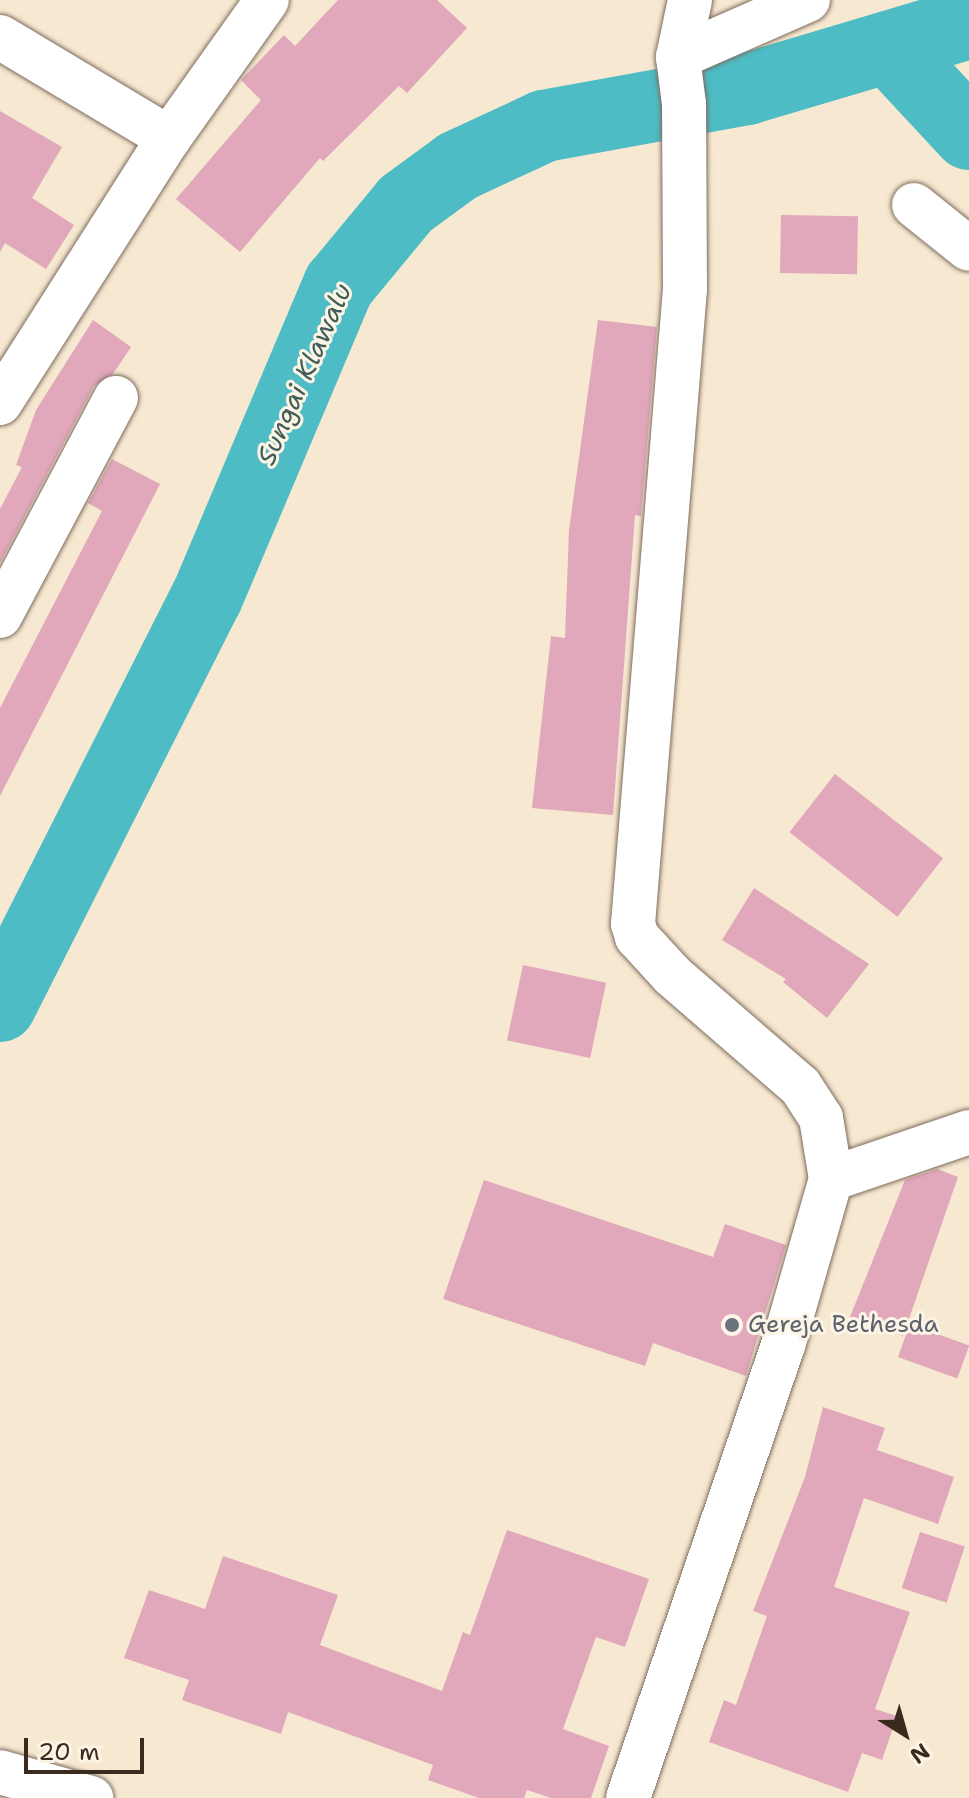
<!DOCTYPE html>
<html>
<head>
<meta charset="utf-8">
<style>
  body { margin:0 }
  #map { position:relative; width:969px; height:1798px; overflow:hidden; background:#f7e8d1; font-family:"Shantell Sans",sans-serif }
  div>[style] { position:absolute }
  .river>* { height:72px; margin:-36px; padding:0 36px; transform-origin:36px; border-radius:36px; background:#4dbcc4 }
  .building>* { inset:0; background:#e1a7ba; transform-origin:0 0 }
  .roads { filter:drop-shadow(0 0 2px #7d6c5d) drop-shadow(0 0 2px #7d6c5d) }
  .minor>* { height:44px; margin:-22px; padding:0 22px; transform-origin:22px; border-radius:22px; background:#fff }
  .dots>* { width:22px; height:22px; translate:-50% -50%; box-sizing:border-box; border:4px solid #fcf5e5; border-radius:50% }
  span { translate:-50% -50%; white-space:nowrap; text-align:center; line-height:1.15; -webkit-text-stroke:6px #fcf5e5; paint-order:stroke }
  .worship-label { font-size:24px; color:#5b616d }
  .left { translate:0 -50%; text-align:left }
  .water-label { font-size:26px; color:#415d58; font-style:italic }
  .north { position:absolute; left:865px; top:1694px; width:80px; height:80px; -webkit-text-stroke:6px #fcf5e5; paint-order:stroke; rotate:143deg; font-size:22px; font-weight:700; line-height:32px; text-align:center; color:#3b2a1e }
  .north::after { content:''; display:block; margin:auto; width:28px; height:36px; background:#3b2a1e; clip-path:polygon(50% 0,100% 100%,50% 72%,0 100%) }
  .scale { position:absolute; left:24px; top:1738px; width:120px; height:36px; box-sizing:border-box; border:4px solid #3b2a1e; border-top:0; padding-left:10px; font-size:24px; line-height:28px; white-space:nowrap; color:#3b2a1e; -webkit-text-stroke:6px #fcf5e5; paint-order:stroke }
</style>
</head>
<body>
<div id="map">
  <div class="river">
    <div style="left:890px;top:49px;width:116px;rotate:47.1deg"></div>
    <div style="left:0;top:1006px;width:458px;rotate:-63.2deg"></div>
    <div style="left:207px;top:597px;width:339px;rotate:-67.1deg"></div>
    <div style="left:339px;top:285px;width:105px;rotate:-50.4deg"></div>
    <div style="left:406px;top:204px;width:64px;rotate:-36.2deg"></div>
    <div style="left:458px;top:166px;width:95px;rotate:-24.9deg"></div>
    <div style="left:544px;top:126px;width:206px;rotate:-10.3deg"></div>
    <div style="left:747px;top:89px;width:232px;rotate:-16.6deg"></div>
  </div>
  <div class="building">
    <div style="clip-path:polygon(338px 0,437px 0,467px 28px,407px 93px,399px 86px,323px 161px,320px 158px,240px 252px,176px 199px,261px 100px,241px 80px,284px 35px,295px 46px)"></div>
    <div style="clip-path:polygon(0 111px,62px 147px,32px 198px,74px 225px,46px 269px,5px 243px,0 252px)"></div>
    <div style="left:781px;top:215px;width:77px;height:58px;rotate:1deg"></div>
    <div style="clip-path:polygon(93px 320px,131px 347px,113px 374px,94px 386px,0 563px,0 509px,22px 467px,16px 465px,36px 410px)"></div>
    <div style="clip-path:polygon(598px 320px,657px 327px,641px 516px,635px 515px,613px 815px,532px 808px,551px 636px,565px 638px,569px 530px)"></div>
    <div style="clip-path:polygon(112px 459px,160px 484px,0 796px,0 708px,102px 511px,88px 503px)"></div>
    <div style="left:835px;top:774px;width:137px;height:74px;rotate:38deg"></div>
    <div style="clip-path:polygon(754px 888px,869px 964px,827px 1018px,783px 982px,786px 979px,722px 940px)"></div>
    <div style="left:523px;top:965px;width:85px;height:77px;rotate:12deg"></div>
    <div style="clip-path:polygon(937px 1169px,958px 1177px,903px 1336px,850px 1317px,905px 1180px)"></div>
    <div style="clip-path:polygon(484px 1180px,713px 1257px,725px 1224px,786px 1245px,746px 1376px,653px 1343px,645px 1366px,443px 1299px)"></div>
    <div style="left:910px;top:1324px;width:63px;height:35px;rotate:20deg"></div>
    <div style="clip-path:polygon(823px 1407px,885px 1428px,877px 1450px,954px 1477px,938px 1524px,864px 1498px,834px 1587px,910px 1612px,875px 1709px,897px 1716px,882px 1760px,862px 1753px,848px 1792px,709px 1742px,724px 1700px,736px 1705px,767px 1616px,753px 1611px,805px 1477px)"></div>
    <div style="clip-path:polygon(507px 1530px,649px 1579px,625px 1647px,596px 1637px,563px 1729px,609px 1746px,591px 1798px,551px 1798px,527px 1790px,524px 1798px,479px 1798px,428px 1780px,433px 1765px,288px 1712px,281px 1734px,182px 1700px,189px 1680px,124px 1658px,149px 1590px,205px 1609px,223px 1556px,338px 1595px,320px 1645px,442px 1691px,463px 1632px,470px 1635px)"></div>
    <div style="left:920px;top:1532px;width:47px;height:59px;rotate:18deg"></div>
  </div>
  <div class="roads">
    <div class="minor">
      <div style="left:0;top:37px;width:197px;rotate:30.9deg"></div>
      <div style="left:678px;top:57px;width:142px;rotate:-23.7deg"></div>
      <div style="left:914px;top:205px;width:70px;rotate:38.7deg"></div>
      <div style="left:0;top:403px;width:314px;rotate:-57.5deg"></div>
      <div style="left:169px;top:138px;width:169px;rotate:-54.6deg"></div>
      <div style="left:0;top:616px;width:247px;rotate:-62deg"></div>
      <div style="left:831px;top:1179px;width:146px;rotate:-18.8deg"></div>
      <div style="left:0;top:1772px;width:95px;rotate:15.9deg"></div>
      <div style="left:628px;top:1798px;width:478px;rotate:-71.1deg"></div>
      <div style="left:783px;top:1346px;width:174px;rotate:-74deg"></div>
      <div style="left:831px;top:1179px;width:62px;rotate:-99.3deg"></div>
      <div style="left:821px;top:1118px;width:38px;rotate:-123deg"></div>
      <div style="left:800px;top:1086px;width:169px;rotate:-139.1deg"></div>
      <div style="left:672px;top:975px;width:52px;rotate:-132.6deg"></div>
      <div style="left:637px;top:937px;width:14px;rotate:-107deg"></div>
      <div style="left:633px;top:924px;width:637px;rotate:-85.32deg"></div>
      <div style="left:685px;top:289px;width:185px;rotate:-90.3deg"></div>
      <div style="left:684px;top:104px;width:47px;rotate:-97.3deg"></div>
      <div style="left:678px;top:57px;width:58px;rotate:-78.1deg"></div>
    </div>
  </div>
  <div class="dots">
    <div style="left:732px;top:1325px;background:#6b7280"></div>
  </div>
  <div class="worship-label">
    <span class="left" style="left:748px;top:1325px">Gereja Bethesda</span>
  </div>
  <div class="water-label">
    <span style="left:304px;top:374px;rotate:-66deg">Sungai Klawalu</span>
  </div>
  <div class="north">N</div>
  <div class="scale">20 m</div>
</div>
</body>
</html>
